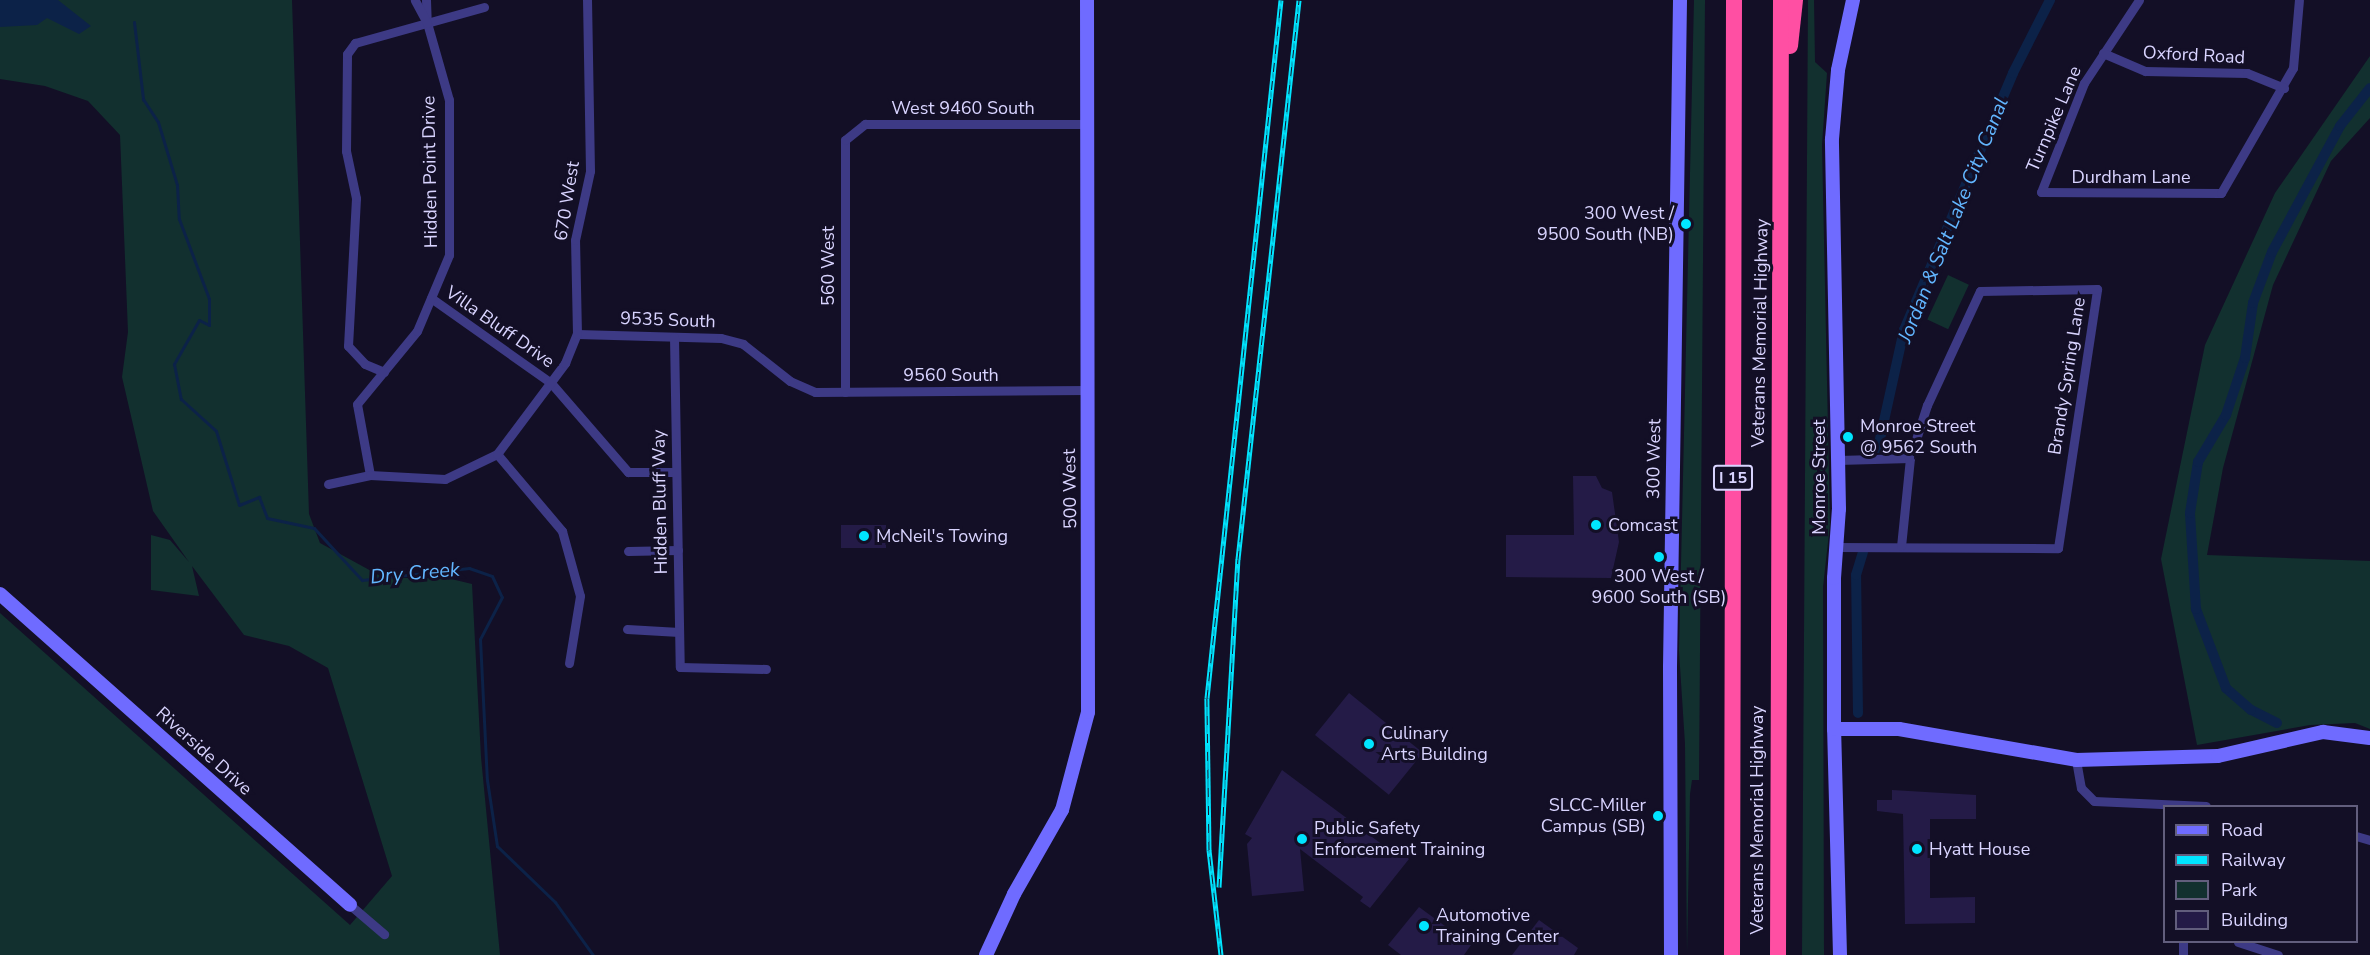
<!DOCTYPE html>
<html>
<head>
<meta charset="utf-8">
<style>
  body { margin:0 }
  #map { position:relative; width:2370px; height:955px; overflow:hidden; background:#130f26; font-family:"Nunito Sans",sans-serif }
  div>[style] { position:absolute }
  .green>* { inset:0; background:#12302f; transform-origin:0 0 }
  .water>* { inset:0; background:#0c2248 }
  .stream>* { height:3px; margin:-1.5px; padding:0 1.5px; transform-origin:1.5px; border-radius:1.5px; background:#0c2248 }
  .canal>* { height:10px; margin:-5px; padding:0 5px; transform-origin:5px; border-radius:5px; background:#0c2248 }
  .building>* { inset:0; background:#241b47; transform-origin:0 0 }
  .street>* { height:9px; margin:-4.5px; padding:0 4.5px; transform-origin:4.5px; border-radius:4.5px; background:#3d3a85 }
  .secondary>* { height:14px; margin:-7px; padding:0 7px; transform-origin:7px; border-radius:7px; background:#6f6bff }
  .highway>* { height:16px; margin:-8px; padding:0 8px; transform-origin:8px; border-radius:8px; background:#ff4fa3 }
  .rail>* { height:5px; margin-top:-2.5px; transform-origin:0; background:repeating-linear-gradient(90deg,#130f26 0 9px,#00e5ff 0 18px); box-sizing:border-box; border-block:2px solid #00e5ff }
  .dots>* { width:16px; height:16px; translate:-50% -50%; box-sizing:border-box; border:3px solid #130f26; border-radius:50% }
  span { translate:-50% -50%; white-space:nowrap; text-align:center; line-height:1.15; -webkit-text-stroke:6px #130f26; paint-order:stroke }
  .shield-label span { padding:2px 4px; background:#130f26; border:2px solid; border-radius:4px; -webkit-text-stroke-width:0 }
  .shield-label { font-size:16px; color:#d9d4ff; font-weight:700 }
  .street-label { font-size:18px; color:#d9d4ff }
  .poi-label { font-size:18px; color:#d9d4ff }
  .right { translate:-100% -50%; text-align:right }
  .left { translate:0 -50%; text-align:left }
  .water-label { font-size:20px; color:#62b6ff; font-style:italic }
  .legend { position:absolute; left:2163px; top:805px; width:195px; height:138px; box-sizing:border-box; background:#130f26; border:2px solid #625e7d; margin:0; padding:8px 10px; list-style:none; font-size:18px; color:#d9d4ff }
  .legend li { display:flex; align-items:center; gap:12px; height:30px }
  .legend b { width:30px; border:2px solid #625e7d }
</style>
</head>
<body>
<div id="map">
  <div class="green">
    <div style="clip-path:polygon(0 0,292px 0,309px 514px,320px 543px,384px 578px,447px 578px,472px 584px,481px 757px,500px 955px,0 955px,0 613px,350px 925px,392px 876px,328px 668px,289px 646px,244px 635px,192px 566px,199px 596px,151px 590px,151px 535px,170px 540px,189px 562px,153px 511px,122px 377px,128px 332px,120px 135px,88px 101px,45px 86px,0 79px)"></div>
    <div style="clip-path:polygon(1694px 0,1705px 0,1699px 780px,1692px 780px,1690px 794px,1687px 955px,1685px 744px,1679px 651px)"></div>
    <div style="clip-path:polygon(1808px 0,1814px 0,1815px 62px,1827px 73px,1822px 145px,1830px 524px,1823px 587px,1824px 955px,1802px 955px)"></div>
    <div style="clip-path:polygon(2370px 56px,2370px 118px,2331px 161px,2273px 285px,2223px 468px,2207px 555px,2370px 561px,2370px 729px,2355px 723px,2310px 725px,2197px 745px,2161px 559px,2205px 345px,2275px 193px)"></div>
    <div style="left:1948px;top:275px;width:23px;height:49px;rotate:25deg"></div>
  </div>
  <div class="water">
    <div style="clip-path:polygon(0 0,58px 0,91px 26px,79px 34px,47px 18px,37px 25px,0 27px)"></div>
  </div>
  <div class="stream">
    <div style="left:134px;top:22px;width:78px;rotate:83.3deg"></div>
    <div style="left:143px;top:99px;width:27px;rotate:57deg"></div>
    <div style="left:158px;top:122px;width:66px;rotate:73.2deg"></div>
    <div style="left:177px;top:185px;width:34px;rotate:87deg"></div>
    <div style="left:179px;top:219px;width:85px;rotate:69.4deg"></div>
    <div style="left:209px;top:299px;width:26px;rotate:90deg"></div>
    <div style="left:209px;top:325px;width:11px;rotate:-153deg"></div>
    <div style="left:199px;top:320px;width:51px;rotate:119.6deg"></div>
    <div style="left:174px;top:364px;width:36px;rotate:79deg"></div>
    <div style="left:181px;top:399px;width:47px;rotate:42.4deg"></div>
    <div style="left:216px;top:431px;width:77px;rotate:72.7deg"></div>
    <div style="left:239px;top:505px;width:22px;rotate:-22deg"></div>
    <div style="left:259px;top:497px;width:22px;rotate:69deg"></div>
    <div style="left:267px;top:518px;width:48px;rotate:12deg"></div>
    <div style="left:314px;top:528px;width:71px;rotate:47.3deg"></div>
    <div style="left:362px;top:580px;width:108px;rotate:-6.4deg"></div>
    <div style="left:469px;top:568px;width:24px;rotate:19deg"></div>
    <div style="left:492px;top:576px;width:23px;rotate:65deg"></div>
    <div style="left:502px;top:597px;width:47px;rotate:117.6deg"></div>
    <div style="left:480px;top:639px;width:141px;rotate:87.2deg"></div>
    <div style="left:487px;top:780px;width:67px;rotate:81.4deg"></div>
    <div style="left:497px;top:846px;width:81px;rotate:44deg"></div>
    <div style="left:555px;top:902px;width:65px;rotate:54.4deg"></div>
  </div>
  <div class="canal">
    <div style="left:1878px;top:448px;width:121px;rotate:-77.6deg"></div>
    <div style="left:1904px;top:330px;width:279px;rotate:-67deg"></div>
    <div style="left:2013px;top:73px;width:82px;rotate:-63.1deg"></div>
    <div style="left:1858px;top:713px;width:138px;rotate:-90.8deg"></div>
    <div style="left:1856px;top:575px;width:24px;rotate:-73deg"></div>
    <div style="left:2277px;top:723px;width:29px;rotate:-153deg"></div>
    <div style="left:2251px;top:710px;width:33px;rotate:-139deg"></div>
    <div style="left:2226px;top:688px;width:85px;rotate:-110.8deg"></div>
    <div style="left:2196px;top:609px;width:96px;rotate:-93.6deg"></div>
    <div style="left:2190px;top:513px;width:52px;rotate:-81.1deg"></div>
    <div style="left:2198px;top:462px;width:55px;rotate:-59.2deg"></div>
    <div style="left:2226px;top:415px;width:60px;rotate:-71.6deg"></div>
    <div style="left:2245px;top:358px;width:56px;rotate:-81.7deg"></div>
    <div style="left:2253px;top:303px;width:54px;rotate:-69.6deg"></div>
    <div style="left:2272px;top:252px;width:143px;rotate:-61.6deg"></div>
    <div style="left:2340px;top:126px;width:48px;rotate:-51.7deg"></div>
  </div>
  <div class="building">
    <div style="clip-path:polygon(1573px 476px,1596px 476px,1602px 488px,1612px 492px,1619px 542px,1611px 578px,1506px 577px,1506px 535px,1574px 535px)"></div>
    <div style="left:841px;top:525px;width:45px;height:23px"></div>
    <div style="left:1349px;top:693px;width:95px;height:54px;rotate:39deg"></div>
    <div style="clip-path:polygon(1282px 770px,1395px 854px,1399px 850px,1409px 859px,1370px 908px,1360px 901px,1363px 897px,1300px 849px,1304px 891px,1252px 896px,1247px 844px,1252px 838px,1245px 834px)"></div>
    <div style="clip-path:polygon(1892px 790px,1976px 795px,1976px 819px,1930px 819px,1930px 898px,1975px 897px,1975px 923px,1905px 924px,1903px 814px,1877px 811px,1877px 800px,1892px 800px)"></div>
    <div style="clip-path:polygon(1419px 907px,1471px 945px,1464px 955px,1401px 955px,1388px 945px)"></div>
    <div style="clip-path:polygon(1539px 920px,1578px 948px,1574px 955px,1512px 955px)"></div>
  </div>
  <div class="street">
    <div style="left:426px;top:0;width:23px;rotate:88deg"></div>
    <div style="left:2139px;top:0;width:100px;rotate:123.5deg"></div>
    <div style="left:2084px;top:83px;width:117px;rotate:111.5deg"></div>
    <div style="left:2041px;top:192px;width:180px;rotate:0.3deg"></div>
    <div style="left:2221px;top:193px;width:144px;rotate:-60.1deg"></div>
    <div style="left:2293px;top:68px;width:68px;rotate:-85deg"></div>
    <div style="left:2103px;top:53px;width:46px;rotate:23.2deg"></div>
    <div style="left:2145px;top:71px;width:102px;rotate:1.1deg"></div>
    <div style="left:2247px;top:73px;width:40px;rotate:22deg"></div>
    <div style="left:431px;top:298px;width:147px;rotate:35.3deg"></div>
    <div style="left:551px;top:383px;width:118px;rotate:49.1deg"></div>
    <div style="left:628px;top:472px;width:48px"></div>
    <div style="left:577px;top:334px;width:144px;rotate:1.6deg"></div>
    <div style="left:721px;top:338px;width:23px;rotate:15deg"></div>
    <div style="left:743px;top:344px;width:60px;rotate:38.2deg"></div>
    <div style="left:790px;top:381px;width:27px;rotate:24deg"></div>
    <div style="left:815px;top:392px;width:272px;rotate:-0.4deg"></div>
    <div style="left:674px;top:337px;width:330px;rotate:89deg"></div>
    <div style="left:680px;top:667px;width:86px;rotate:1.3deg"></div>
    <div style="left:384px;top:372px;width:21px;rotate:-157deg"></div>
    <div style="left:365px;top:364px;width:25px;rotate:-133deg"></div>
    <div style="left:348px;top:346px;width:148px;rotate:-86.9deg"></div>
    <div style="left:356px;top:198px;width:48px;rotate:-102deg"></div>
    <div style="left:346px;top:151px;width:97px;rotate:-89.4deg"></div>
    <div style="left:347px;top:54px;width:14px;rotate:-54deg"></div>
    <div style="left:355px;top:43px;width:134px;rotate:-15.6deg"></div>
    <div style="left:845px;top:392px;width:252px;rotate:-90deg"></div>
    <div style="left:845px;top:140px;width:26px;rotate:-39deg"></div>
    <div style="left:865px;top:124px;width:221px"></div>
    <div style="left:497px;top:454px;width:101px;rotate:49.8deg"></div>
    <div style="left:562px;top:531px;width:67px;rotate:74.5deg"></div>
    <div style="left:580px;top:596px;width:68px;rotate:99.3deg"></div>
    <div style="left:1838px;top:460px;width:72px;rotate:-1.6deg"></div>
    <div style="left:370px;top:475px;width:72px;rotate:-100.4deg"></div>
    <div style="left:357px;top:404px;width:94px;rotate:-50.6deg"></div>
    <div style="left:417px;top:331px;width:82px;rotate:-67.2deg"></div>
    <div style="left:449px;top:255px;width:155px;rotate:-90deg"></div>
    <div style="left:449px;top:100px;width:80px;rotate:-105.9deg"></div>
    <div style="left:427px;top:23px;width:26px;rotate:-118deg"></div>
    <div style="left:328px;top:484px;width:43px;rotate:-12.1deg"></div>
    <div style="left:370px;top:475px;width:75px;rotate:3.1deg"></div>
    <div style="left:445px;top:479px;width:58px;rotate:-25.7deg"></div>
    <div style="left:497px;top:454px;width:114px;rotate:-53.2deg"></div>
    <div style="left:565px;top:363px;width:31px;rotate:-68deg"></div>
    <div style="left:577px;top:334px;width:94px;rotate:-91.2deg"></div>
    <div style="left:575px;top:240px;width:71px;rotate:-77.7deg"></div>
    <div style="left:590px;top:171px;width:171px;rotate:-91deg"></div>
    <div style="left:1836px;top:547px;width:222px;rotate:0.3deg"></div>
    <div style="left:2058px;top:548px;width:262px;rotate:-81.4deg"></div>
    <div style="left:2097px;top:289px;width:117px;rotate:179deg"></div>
    <div style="left:1980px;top:291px;width:126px;rotate:114.9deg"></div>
    <div style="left:1927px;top:405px;width:56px;rotate:107.8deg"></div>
    <div style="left:1910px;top:458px;width:88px;rotate:95.8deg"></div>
    <div style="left:628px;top:551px;width:50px;rotate:-1.1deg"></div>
    <div style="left:627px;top:629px;width:52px;rotate:3.3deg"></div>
    <div style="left:2076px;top:760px;width:28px;rotate:80deg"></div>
    <div style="left:2081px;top:788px;width:18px;rotate:45deg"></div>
    <div style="left:2094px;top:801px;width:112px;rotate:2.6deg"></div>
    <div style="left:2356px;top:836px;width:15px;rotate:16deg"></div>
    <div style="left:350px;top:905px;width:45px;rotate:40.5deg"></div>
    <div style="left:2183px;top:942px;width:13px;rotate:90deg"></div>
    <div style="left:2238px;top:942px;width:42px;rotate:18deg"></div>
  </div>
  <div class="secondary">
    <div style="left:0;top:594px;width:468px;rotate:41.6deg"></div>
    <div style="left:1834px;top:729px;width:65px"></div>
    <div style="left:1899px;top:729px;width:180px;rotate:9.9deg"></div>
    <div style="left:2076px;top:760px;width:142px;rotate:-1.6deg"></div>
    <div style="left:2218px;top:756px;width:108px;rotate:-12.9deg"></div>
    <div style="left:2323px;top:732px;width:47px;rotate:7.3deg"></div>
    <div style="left:986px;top:955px;width:67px;rotate:-65.3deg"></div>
    <div style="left:1014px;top:894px;width:97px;rotate:-60.3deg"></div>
    <div style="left:1062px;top:810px;width:101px;rotate:-75.1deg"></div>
    <div style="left:1088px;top:712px;width:712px;rotate:-90.08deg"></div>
    <div style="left:1671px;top:955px;width:288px;rotate:-90.2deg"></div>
    <div style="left:1670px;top:667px;width:667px;rotate:-89.14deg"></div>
    <div style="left:1840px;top:955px;width:226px;rotate:-91.5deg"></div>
    <div style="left:1834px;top:729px;width:151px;rotate:-90deg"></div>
    <div style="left:1834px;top:578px;width:69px;rotate:-85.9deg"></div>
    <div style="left:1839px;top:509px;width:370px;rotate:-91.1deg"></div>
    <div style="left:1832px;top:139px;width:69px;rotate:-85deg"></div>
    <div style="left:1838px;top:70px;width:72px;rotate:-77.9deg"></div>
  </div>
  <div class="highway">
    <div style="left:1790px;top:46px;width:46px;rotate:-83.8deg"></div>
    <div style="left:1732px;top:955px;width:955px;rotate:-89.88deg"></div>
    <div style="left:1778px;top:955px;width:955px;rotate:-89.82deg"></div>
  </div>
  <div class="rail">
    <div style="left:1219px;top:887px;width:329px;rotate:-86.7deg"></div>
    <div style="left:1238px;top:559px;width:562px;rotate:-83.77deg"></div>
    <div style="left:1221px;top:955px;width:106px;rotate:-96.5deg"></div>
    <div style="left:1209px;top:850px;width:152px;rotate:-90.8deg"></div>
    <div style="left:1207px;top:698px;width:702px;rotate:-83.95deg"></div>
  </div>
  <div class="dots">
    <div style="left:1686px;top:224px;background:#00e5ff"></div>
    <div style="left:1848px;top:437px;background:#00e5ff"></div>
    <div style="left:1596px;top:525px;background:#00e5ff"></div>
    <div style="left:864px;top:536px;background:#00e5ff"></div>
    <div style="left:1659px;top:557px;background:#00e5ff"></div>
    <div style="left:1369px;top:744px;background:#00e5ff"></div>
    <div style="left:1658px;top:816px;background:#00e5ff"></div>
    <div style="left:1302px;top:839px;background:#00e5ff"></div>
    <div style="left:1917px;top:849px;background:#00e5ff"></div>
    <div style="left:1424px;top:926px;background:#00e5ff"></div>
  </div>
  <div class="shield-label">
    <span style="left:1733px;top:478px">I 15</span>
  </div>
  <div class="street-label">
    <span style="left:2194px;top:55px;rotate:3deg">Oxford Road</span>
    <span style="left:963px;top:108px">West 9460 South</span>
    <span style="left:2054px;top:119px;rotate:-67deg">Turnpike Lane</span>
    <span style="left:430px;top:172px;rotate:-91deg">Hidden Point Drive</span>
    <span style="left:2131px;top:177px">Durdham Lane</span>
    <span style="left:567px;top:201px;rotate:-81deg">670 West</span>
    <span style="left:828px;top:266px;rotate:-90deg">560 West</span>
    <span style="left:668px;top:320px;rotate:2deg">9535 South</span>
    <span style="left:500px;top:327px;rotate:35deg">Villa Bluff Drive</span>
    <span style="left:1760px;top:333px;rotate:-89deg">Veterans Memorial Highway</span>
    <span style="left:951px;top:375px">9560 South</span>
    <span style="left:2067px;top:376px;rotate:-81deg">Brandy Spring Lane</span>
    <span style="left:1654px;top:459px;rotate:-89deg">300 West</span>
    <span style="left:1819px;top:477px;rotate:-90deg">Monroe Street</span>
    <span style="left:1070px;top:489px;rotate:-91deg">500 West</span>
    <span style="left:660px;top:502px;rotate:-91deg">Hidden Bluff Way</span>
    <span style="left:204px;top:751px;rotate:42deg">Riverside Drive</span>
    <span style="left:1757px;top:820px;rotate:-90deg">Veterans Memorial Highway</span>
  </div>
  <div class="poi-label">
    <span class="right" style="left:1674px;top:224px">300 West /<br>9500 South (NB)</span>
    <span class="left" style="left:1860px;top:437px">Monroe Street<br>@ 9562 South</span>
    <span class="left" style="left:1608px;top:525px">Comcast</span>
    <span class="left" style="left:876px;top:536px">McNeil's Towing</span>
    <span style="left:1659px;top:587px">300 West /<br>9600 South (SB)</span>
    <span class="left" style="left:1381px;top:744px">Culinary<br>Arts Building</span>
    <span class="right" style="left:1646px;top:816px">SLCC-Miller<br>Campus (SB)</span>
    <span class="left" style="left:1314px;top:839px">Public Safety<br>Enforcement Training</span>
    <span class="left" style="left:1929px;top:849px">Hyatt House</span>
    <span class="left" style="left:1436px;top:926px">Automotive<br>Training Center</span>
  </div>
  <div class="water-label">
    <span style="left:1953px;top:220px;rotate:-68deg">Jordan &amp; Salt Lake City Canal</span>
    <span style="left:415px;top:573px;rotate:-5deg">Dry Creek</span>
  </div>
  <ul class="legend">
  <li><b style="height:8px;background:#6f6bff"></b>Road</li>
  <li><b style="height:8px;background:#00e5ff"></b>Railway</li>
  <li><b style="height:16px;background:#12302f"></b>Park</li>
  <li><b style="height:16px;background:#241b47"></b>Building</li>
  </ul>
</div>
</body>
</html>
